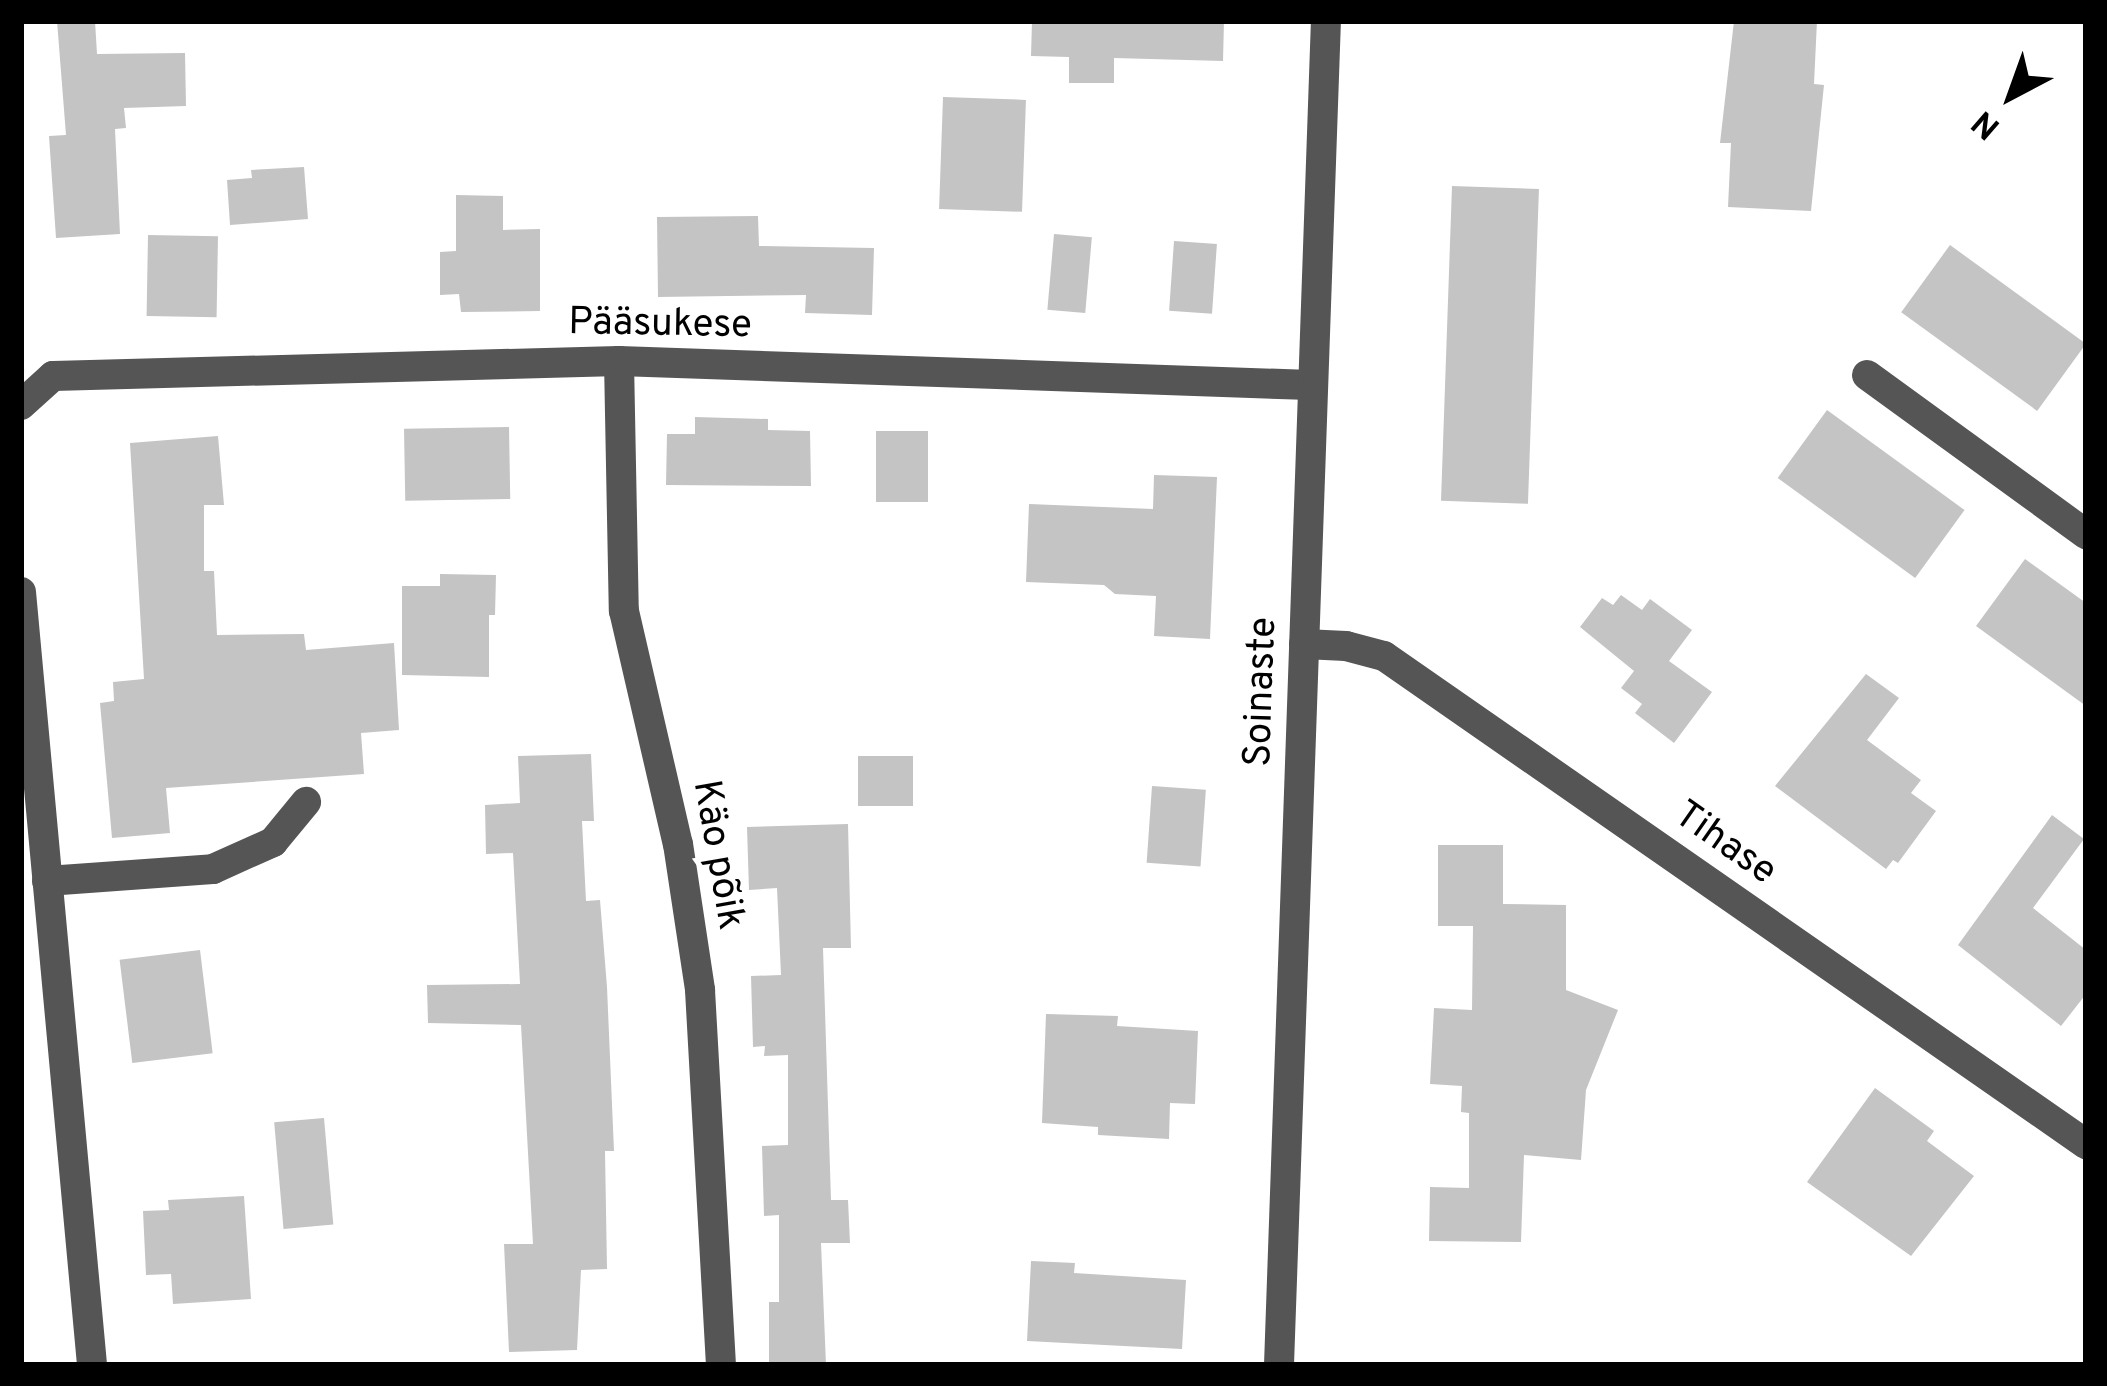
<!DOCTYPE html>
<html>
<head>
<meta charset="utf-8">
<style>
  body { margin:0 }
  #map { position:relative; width:2107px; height:1386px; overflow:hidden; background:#fff; font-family:Overpass,sans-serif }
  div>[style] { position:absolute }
  .building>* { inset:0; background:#c4c4c4; transform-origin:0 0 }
  .minor>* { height:30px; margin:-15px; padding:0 15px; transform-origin:15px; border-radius:15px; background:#555 }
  span { translate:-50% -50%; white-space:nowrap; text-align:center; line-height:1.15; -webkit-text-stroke:10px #fff; paint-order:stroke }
  .street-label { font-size:39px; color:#000 }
  .frame { position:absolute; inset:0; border:24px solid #000; pointer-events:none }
  .north { position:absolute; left:1951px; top:36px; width:120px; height:120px; -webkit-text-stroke:9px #fff; paint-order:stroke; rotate:221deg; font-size:33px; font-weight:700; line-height:48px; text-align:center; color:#000 }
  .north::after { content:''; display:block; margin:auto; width:42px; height:54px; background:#000; clip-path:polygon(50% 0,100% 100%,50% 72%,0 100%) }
</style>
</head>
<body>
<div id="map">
  <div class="building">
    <div style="clip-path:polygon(57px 21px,95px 21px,97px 54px,185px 53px,186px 106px,124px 108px,126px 128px,115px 129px,120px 234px,56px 238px,49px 136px,66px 135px)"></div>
    <div style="clip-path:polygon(1032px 21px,1224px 21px,1223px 61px,1114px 58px,1114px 83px,1069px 83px,1069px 57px,1031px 56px)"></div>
    <div style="clip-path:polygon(1734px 21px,1817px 21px,1814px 84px,1824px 85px,1811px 211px,1728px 207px,1731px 143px,1720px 143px)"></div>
    <div style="left:943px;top:97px;width:83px;height:112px;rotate:2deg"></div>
    <div style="clip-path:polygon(304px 167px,308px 219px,230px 225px,227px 180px,252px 178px,251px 170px)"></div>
    <div style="left:1452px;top:186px;width:87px;height:315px;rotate:2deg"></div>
    <div style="clip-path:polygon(456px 195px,503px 196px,503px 230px,540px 229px,540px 311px,461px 312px,459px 294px,440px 295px,440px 252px,456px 251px)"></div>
    <div style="clip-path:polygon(758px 216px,759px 246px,874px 248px,872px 315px,805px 313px,806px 295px,658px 297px,657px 217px)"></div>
    <div style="left:1054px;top:234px;width:38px;height:76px;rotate:5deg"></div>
    <div style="left:148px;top:235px;width:70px;height:81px;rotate:1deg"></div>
    <div style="left:1174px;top:241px;width:43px;height:70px;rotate:4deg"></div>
    <div style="left:1950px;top:245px;width:168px;height:83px;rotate:36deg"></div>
    <div style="left:1827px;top:410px;width:170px;height:84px;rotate:36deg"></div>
    <div style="clip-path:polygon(695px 417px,768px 419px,768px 430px,810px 431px,811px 486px,666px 485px,667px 434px,695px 434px)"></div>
    <div style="left:509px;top:427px;width:72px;height:105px;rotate:89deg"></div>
    <div style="left:876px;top:431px;width:52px;height:71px"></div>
    <div style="clip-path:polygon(218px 436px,224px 505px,204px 505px,204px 571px,214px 571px,217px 635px,304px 634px,306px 650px,394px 643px,399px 730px,361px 733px,364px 774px,166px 788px,170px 833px,112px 838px,100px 703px,114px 701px,113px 682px,144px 679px,130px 443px)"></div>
    <div style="clip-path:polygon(1154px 475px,1217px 477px,1210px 639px,1154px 636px,1156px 596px,1115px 594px,1104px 585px,1026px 582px,1029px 504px,1153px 509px)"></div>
    <div style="clip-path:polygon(2025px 559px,2086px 603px,2086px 706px,1976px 626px)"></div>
    <div style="clip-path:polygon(440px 574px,496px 575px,495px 615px,489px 615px,489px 677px,402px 675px,402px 586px,440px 586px)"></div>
    <div style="clip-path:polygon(1621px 595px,1642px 610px,1650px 599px,1692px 630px,1669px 661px,1712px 692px,1674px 743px,1635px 713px,1642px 704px,1621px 688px,1634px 671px,1580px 627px,1602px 598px,1613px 605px)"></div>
    <div style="clip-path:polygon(1866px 674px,1899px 698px,1867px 740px,1921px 780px,1911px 793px,1936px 811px,1898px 863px,1893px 860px,1886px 869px,1775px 786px)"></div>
    <div style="clip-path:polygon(591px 754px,594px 821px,582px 821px,586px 901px,600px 900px,607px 987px,614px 1151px,605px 1151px,607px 1269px,581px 1270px,577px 1350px,509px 1352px,504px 1244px,533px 1244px,521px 1025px,428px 1023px,427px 985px,520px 984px,513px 853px,486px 854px,485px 805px,520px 803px,518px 756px)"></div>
    <div style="left:858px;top:756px;width:55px;height:50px"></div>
    <div style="left:1152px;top:786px;width:54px;height:77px;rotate:4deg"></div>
    <div style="clip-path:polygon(2052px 815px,2084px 839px,2033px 908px,2086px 950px,2086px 994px,2061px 1026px,1958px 945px)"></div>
    <div style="clip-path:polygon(848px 824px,851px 948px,823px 948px,831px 1200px,848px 1200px,850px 1243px,821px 1243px,826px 1365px,769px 1365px,769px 1302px,779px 1302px,779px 1215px,764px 1216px,762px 1146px,788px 1145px,788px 1055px,764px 1056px,765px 1046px,753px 1047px,751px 976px,781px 975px,777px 888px,749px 890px,747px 827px)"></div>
    <div style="clip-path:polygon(1438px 845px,1503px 845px,1503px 904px,1566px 905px,1566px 990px,1618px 1010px,1586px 1090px,1581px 1160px,1524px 1155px,1521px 1242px,1429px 1241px,1430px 1187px,1469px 1188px,1469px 1113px,1461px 1112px,1462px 1086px,1430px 1084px,1434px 1008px,1472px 1010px,1473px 926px,1438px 926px)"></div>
    <div style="left:200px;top:950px;width:104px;height:81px;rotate:83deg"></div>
    <div style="clip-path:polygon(1046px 1014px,1118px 1016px,1117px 1026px,1198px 1031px,1195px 1104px,1170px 1103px,1169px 1139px,1098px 1135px,1098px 1127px,1042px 1123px)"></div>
    <div style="clip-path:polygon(1875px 1088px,1934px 1131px,1927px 1141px,1974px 1176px,1911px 1256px,1807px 1182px)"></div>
    <div style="left:324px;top:1118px;width:107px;height:50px;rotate:85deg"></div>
    <div style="clip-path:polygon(244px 1196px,251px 1299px,173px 1304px,171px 1274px,146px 1275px,143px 1211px,169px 1210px,168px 1200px)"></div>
    <div style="clip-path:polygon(1031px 1261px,1075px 1263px,1074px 1273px,1186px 1280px,1182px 1349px,1027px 1341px)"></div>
  </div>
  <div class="minor">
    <div style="left:619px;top:361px;width:250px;rotate:88.9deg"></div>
    <div style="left:624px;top:611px;width:239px;rotate:77deg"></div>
    <div style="left:678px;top:844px;width:148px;rotate:81.4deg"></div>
    <div style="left:700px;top:990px;width:376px;rotate:86.8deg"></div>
    <div style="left:1867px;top:375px;width:271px;rotate:36deg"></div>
    <div style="left:21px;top:405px;width:43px;rotate:-42.2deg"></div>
    <div style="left:53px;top:376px;width:566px;rotate:-1.52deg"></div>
    <div style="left:619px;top:361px;width:692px;rotate:1.99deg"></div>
    <div style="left:21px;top:592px;width:776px;rotate:84.75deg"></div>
    <div style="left:1304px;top:644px;width:42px;rotate:2.7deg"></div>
    <div style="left:1346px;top:646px;width:39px;rotate:15deg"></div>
    <div style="left:1384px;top:656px;width:855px;rotate:34.81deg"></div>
    <div style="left:47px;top:881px;width:166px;rotate:-4.1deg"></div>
    <div style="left:213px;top:869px;width:66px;rotate:-24.2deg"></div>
    <div style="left:273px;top:842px;width:52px;rotate:-50.5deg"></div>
    <div style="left:1279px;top:1365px;width:1345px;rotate:-88deg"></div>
  </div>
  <div class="street-label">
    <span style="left:660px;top:326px;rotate:1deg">Pääsukese</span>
    <span style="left:1263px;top:692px;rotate:-88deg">Soinaste</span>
    <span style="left:1724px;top:845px;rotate:35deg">Tihase</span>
    <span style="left:716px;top:855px;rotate:80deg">Käo põik</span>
  </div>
  <div class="frame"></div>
  <div class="north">N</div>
</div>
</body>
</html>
